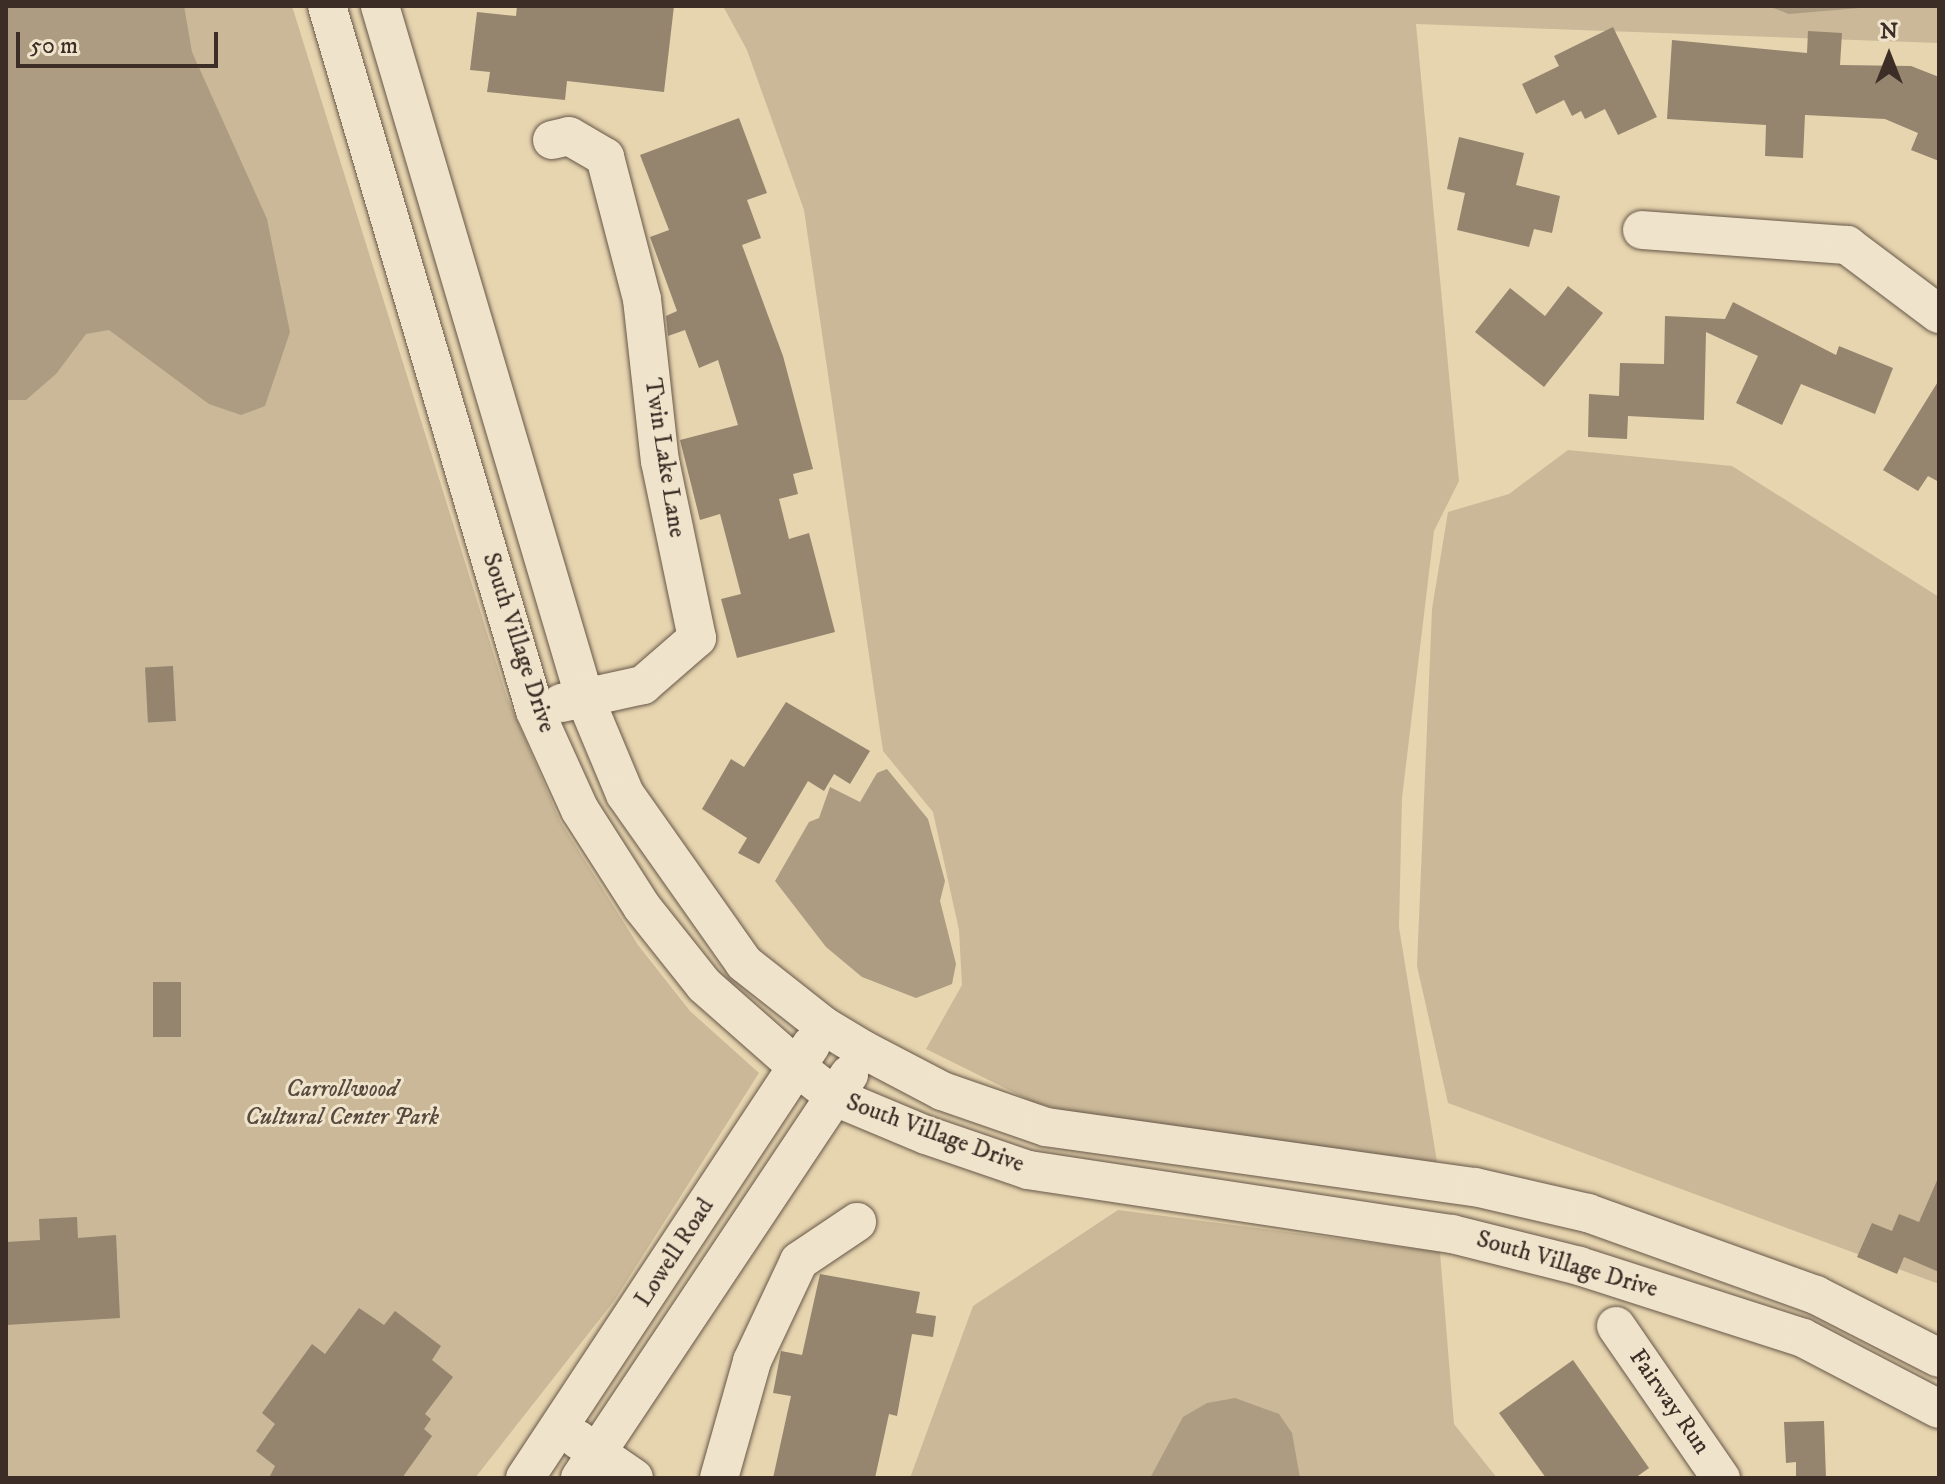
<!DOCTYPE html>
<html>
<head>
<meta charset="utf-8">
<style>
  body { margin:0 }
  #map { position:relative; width:1945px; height:1484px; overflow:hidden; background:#e7d5af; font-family:"IM FELL DW Pica",serif }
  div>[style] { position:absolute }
  .green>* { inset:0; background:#cab898 }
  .water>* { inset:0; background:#ad9c81 }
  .building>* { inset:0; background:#95846e; transform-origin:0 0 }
  .roads { filter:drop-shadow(0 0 2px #675749) drop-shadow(0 0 2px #675749) }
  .minor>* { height:38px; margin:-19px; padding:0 19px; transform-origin:19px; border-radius:19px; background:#efe4cb }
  span { translate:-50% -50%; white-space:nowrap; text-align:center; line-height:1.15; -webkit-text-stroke:6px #efe4cb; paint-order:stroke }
  .street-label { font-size:24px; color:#3c2d27 }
  .park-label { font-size:24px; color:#58493e; font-style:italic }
  .frame { position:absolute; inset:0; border:8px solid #3c2d27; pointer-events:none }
  .north { position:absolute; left:1849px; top:16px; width:80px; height:80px; -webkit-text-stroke:6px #efe4cb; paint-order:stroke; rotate:0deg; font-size:22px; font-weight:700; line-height:32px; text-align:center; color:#3c2d27 }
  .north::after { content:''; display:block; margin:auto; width:28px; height:36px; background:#3c2d27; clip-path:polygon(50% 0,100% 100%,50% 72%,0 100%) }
  .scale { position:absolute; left:16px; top:32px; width:202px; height:36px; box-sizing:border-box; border:4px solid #3c2d27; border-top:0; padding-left:10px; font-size:24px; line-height:28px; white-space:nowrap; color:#3c2d27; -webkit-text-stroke:6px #efe4cb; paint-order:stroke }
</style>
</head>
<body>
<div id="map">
  <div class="green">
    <div style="clip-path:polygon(6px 6px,292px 6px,507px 697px,560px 821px,638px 945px,690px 1011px,759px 1073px,614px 1301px,475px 1478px,6px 1478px)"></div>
    <div style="clip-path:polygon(723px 6px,1939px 6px,1939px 43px,1416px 24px,1459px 481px,1434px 531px,1402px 798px,1399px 927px,1437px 1162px,1087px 1117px,1033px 1102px,926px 1049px,962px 985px,959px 930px,933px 812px,883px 751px,804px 210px,747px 50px)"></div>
    <div style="clip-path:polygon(1568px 450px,1732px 466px,1939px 597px,1939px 1284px,1448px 1103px,1417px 966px,1432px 609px,1448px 512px,1509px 494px)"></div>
    <div style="clip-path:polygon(1118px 1210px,1440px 1252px,1454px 1424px,1497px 1478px,910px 1478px,973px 1306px)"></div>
  </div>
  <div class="water">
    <div style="clip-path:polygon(6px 6px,184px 6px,192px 52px,267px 219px,290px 332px,265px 406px,241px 415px,209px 404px,109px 330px,86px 334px,56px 374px,26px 400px,6px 400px)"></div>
    <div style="clip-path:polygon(1768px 6px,1883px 6px,1789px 14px)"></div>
    <div style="clip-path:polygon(887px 769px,928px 819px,945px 881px,940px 901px,956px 964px,952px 984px,916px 998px,862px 977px,826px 947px,775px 881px,809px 822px,819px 818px,830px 787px,860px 802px,877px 773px)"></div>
    <div style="clip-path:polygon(1235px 1398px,1279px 1414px,1292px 1433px,1300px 1478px,1150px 1478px,1183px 1417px,1207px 1403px)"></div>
  </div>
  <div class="building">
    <div style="clip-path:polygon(517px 6px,674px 6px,664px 92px,567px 81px,565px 100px,487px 92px,490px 72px,470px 70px,477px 12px,516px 16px)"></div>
    <div style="clip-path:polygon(1613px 27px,1657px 117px,1618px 135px,1605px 109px,1585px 119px,1581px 111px,1572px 116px,1564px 100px,1536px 114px,1522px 84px,1559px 66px,1554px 56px)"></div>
    <div style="clip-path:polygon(1808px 31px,1842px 33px,1840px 65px,1911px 66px,1939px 77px,1939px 161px,1911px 150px,1918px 133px,1885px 119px,1805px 115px,1803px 158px,1765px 156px,1766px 125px,1667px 119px,1672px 40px,1807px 53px)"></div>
    <div style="clip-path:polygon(739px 118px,767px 193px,747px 200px,761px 238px,742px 245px,783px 356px,813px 469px,793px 474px,798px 494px,779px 499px,789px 539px,809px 533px,835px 632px,737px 658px,721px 599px,741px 594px,720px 514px,700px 520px,680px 440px,738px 425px,718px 360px,699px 368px,685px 330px,668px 336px,666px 316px,677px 311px,650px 237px,669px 230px,640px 155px)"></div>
    <div style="clip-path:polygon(1459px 137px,1524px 153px,1516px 185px,1560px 196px,1552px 233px,1534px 229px,1529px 247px,1457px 230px,1465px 193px,1447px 189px)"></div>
    <div style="clip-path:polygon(1568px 286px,1603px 313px,1544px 387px,1475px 332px,1510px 288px,1545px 316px)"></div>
    <div style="clip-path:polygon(1733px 302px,1836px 355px,1839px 346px,1893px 368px,1875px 414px,1801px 384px,1782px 425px,1736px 403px,1758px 356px,1706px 332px,1704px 420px,1628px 416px,1627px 439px,1588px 437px,1589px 394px,1619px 396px,1620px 363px,1664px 364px,1665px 316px,1725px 319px)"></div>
    <div style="clip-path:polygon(1939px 380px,1939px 482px,1928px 476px,1918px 491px,1883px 470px)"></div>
    <div style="left:173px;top:666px;width:55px;height:28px;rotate:87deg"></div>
    <div style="clip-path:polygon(786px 702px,870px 751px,850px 784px,834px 774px,824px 791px,808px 781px,759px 864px,738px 853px,747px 838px,702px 809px,731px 759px,744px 767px)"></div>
    <div style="left:153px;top:982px;width:28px;height:55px"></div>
    <div style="clip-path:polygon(1939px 1176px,1939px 1272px,1904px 1257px,1897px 1274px,1857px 1257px,1872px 1223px,1892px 1231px,1899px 1214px,1919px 1222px)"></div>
    <div style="clip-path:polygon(77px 1217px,78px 1238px,116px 1235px,120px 1318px,6px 1325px,6px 1242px,40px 1240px,39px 1219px)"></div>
    <div style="clip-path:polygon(820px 1274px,920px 1292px,916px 1313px,936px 1316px,933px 1337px,912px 1334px,897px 1416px,889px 1414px,875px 1478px,773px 1478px,791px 1396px,773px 1393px,781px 1351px,802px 1355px)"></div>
    <div style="clip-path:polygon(359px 1308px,384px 1325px,395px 1311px,441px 1346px,432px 1360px,453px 1377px,425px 1414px,431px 1419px,424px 1429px,432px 1436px,402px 1478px,269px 1478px,275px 1466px,256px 1451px,275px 1424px,262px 1413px,312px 1344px,325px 1354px)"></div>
    <div style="clip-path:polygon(1573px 1360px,1649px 1468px,1635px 1478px,1546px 1478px,1499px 1413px)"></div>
    <div style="clip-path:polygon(1824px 1421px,1826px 1478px,1796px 1478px,1796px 1462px,1786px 1463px,1784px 1422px)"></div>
  </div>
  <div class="roads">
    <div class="minor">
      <div style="left:327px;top:6px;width:735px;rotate:73.56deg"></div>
      <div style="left:535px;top:711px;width:109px;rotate:65.6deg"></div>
      <div style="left:580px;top:810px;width:115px;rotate:57.4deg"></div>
      <div style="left:642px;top:907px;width:100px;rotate:51.5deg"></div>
      <div style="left:704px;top:985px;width:124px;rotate:41.4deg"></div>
      <div style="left:797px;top:1067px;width:48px;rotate:38.3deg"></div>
      <div style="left:835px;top:1097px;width:99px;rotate:22.7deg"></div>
      <div style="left:926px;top:1135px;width:108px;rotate:18.9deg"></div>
      <div style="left:1028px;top:1170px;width:429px;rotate:8.6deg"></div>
      <div style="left:1452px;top:1234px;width:131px;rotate:14.1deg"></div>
      <div style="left:1579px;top:1266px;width:235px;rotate:17.8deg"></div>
      <div style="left:1803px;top:1338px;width:153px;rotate:27.6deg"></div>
      <div style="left:380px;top:6px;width:720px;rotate:73.53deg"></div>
      <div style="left:584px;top:696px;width:106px;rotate:67.3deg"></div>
      <div style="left:625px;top:794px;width:207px;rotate:54.8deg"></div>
      <div style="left:744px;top:963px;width:102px;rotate:38.2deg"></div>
      <div style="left:824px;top:1026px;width:47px;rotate:31deg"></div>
      <div style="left:864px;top:1050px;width:88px;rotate:27.7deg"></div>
      <div style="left:942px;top:1091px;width:110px;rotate:19.1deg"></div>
      <div style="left:1046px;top:1127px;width:433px;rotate:8deg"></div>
      <div style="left:1475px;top:1187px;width:116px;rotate:13deg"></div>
      <div style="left:1588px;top:1213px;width:242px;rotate:19.8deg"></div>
      <div style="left:1816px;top:1295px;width:138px;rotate:27.1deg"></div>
      <div style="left:552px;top:140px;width:17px;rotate:-13deg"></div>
      <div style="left:569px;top:136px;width:42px;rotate:30.3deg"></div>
      <div style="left:605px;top:157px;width:147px;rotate:75.4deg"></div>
      <div style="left:642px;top:299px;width:163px;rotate:83.7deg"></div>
      <div style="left:660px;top:461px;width:181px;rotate:78.2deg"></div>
      <div style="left:697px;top:638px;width:72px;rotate:139deg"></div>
      <div style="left:643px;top:685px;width:84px;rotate:167.6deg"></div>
      <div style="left:1642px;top:230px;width:206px;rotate:4.2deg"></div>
      <div style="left:1847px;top:245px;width:115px;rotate:36.9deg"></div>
      <div style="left:1616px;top:1326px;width:185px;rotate:55.4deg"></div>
      <div style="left:577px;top:1439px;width:69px;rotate:34.4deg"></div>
      <div style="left:525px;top:1478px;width:519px;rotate:-56.55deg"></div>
      <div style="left:580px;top:1478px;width:485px;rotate:-56.3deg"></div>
      <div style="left:719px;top:1478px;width:122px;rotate:-74.2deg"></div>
      <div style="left:752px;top:1361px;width:110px;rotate:-64.8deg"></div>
      <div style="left:799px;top:1261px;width:70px;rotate:-33.9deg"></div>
    </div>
  </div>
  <div class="street-label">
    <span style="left:664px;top:458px;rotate:81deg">Twin Lake Lane</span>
    <span style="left:518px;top:643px;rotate:72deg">South Village Drive</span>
    <span style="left:935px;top:1134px;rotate:20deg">South Village Drive</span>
    <span style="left:675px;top:1253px;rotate:-57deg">Lowell Road</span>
    <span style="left:1567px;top:1265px;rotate:16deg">South Village Drive</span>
    <span style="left:1669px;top:1402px;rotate:55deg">Fairway Run</span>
  </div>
  <div class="park-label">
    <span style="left:342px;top:1104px">Carrollwood<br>Cultural Center Park</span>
  </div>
  <div class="frame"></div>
  <div class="north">N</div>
  <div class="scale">50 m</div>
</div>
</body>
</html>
